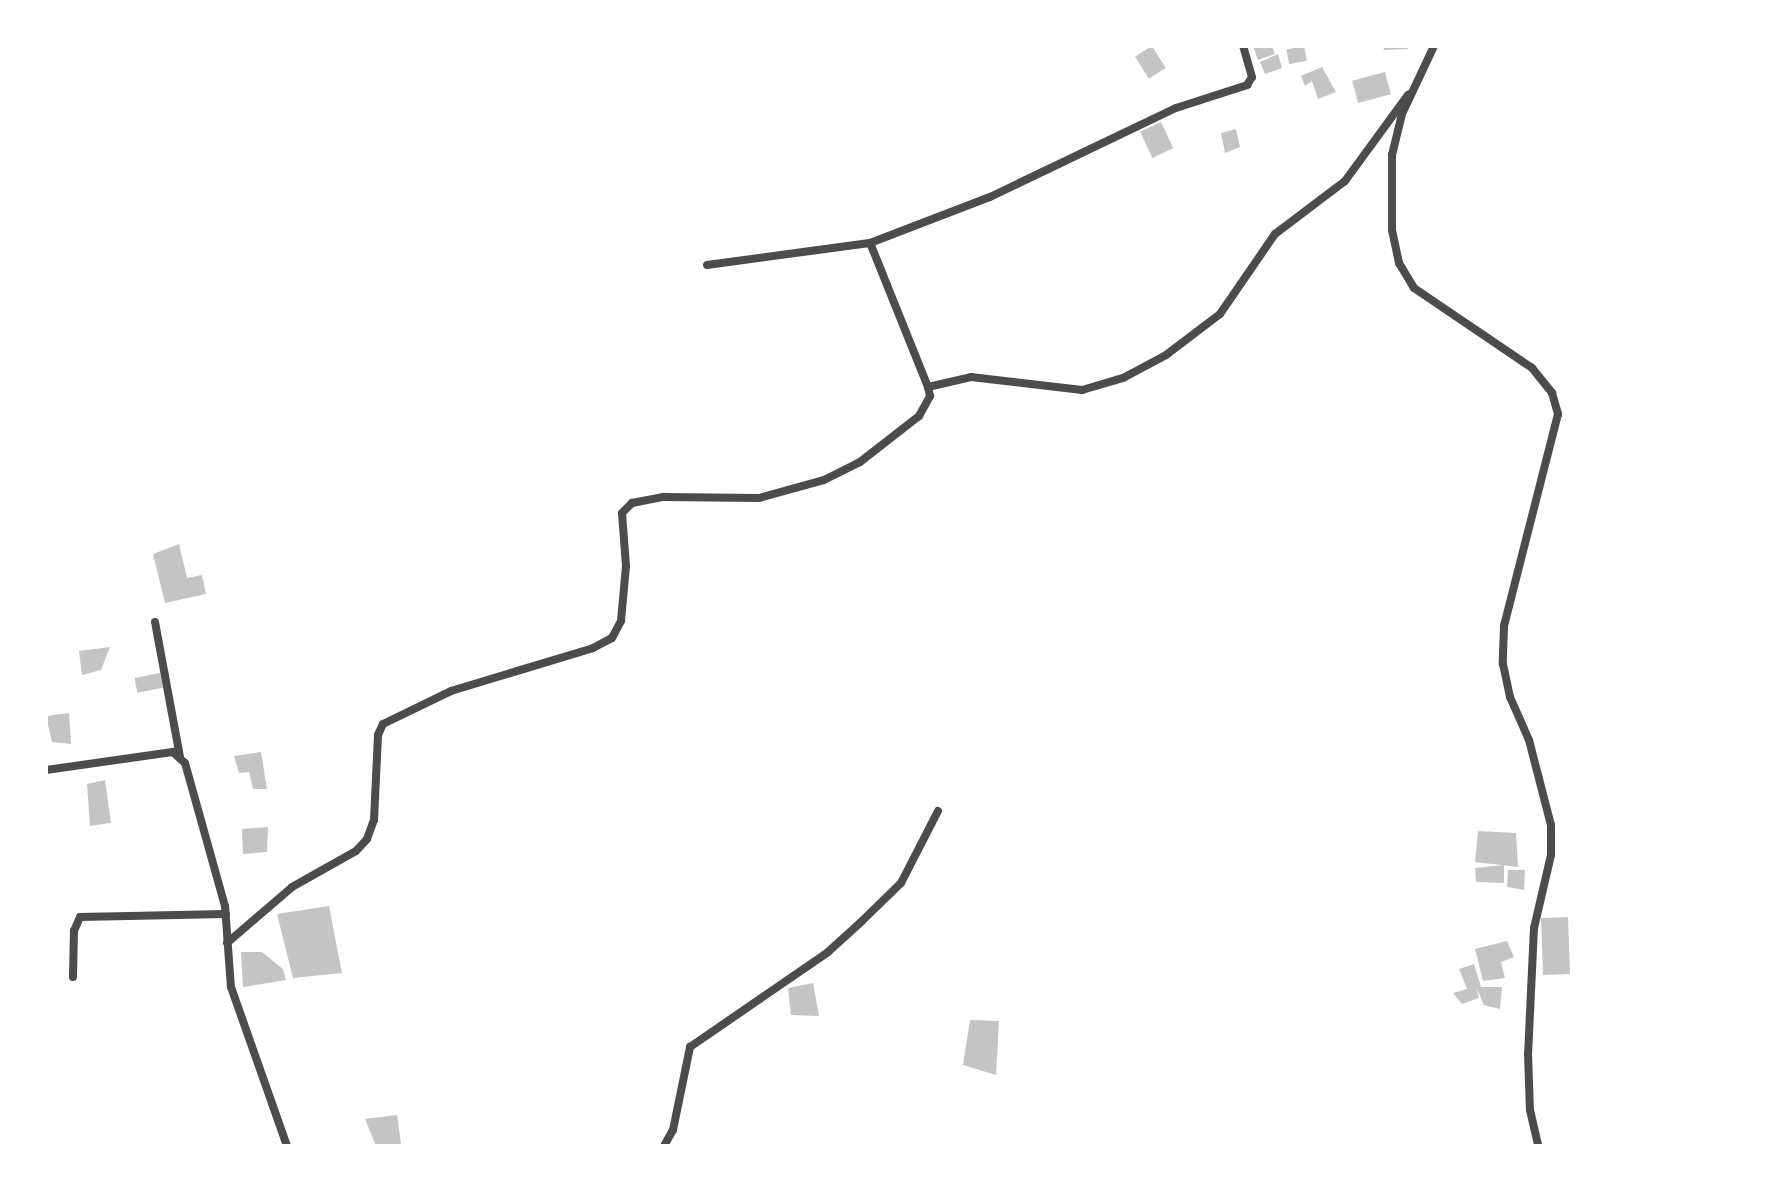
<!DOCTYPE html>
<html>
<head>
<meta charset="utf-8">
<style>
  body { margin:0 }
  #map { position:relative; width:1772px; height:1192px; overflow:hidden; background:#fff; font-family:"Public Sans",sans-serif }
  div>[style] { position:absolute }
  .building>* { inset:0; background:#c4c4c4; transform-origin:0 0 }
  .minor>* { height:8px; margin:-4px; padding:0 4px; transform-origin:4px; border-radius:4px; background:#4c4c4c }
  span { translate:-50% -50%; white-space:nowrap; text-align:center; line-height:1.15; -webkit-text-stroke:6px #fff; paint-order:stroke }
  .frame { position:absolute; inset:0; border:48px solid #fff; pointer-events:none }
</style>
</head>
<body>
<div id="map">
  <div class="building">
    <div style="left:1152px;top:46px;width:26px;height:20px;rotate:58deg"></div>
    <div style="clip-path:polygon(1253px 46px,1272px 46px,1275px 54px,1258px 60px)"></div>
    <div style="left:1304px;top:46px;width:15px;height:18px;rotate:79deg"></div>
    <div style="clip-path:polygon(1383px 46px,1408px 46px,1408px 49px,1384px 50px)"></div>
    <div style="clip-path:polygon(1278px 54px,1282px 68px,1265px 74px,1260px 62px)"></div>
    <div style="clip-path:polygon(1322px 67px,1336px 92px,1318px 99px,1312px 81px,1305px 86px,1301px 76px)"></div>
    <div style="left:1385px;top:72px;width:23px;height:34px;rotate:75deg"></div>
    <div style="left:1161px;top:122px;width:29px;height:23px;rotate:65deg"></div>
    <div style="clip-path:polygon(1236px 129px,1240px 147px,1225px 153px,1221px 133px)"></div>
    <div style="clip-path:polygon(179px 544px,187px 578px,202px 575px,206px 594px,165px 603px,153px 554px)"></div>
    <div style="clip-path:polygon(110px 647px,101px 670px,82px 675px,79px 651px)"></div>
    <div style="left:160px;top:673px;width:15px;height:26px;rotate:79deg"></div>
    <div style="clip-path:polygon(69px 713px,71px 744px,52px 742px,46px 716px)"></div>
    <div style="clip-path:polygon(261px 752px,267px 789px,253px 789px,249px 772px,239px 773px,234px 756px)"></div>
    <div style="clip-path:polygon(105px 780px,111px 823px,90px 826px,87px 784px)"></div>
    <div style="clip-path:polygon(268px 827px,267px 852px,243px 854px,242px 829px)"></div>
    <div style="clip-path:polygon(1478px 831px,1516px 833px,1518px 867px,1475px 862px)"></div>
    <div style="clip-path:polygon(1504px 865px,1504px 883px,1476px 882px,1475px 868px)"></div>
    <div style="clip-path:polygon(1508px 870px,1525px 870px,1524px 890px,1507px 887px)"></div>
    <div style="clip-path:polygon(329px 906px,342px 973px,293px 978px,277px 914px)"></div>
    <div style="left:1568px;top:917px;width:57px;height:27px;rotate:88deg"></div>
    <div style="clip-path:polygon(1507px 941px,1514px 957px,1501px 962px,1505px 978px,1483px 981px,1475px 949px)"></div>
    <div style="clip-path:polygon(241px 952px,262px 952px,283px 969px,286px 980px,243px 987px)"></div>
    <div style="clip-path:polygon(1474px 964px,1481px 987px,1502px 987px,1500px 1009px,1484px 1005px,1476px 987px,1479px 998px,1462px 1004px,1453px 993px,1467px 989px,1459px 969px)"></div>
    <div style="clip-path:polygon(813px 983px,819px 1016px,791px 1015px,788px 988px)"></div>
    <div style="clip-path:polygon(970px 1020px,999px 1021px,996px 1075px,963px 1065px)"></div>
    <div style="clip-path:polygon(397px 1115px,401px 1144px,376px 1146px,365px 1119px)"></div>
  </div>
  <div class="minor">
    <div style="left:1434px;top:46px;width:75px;rotate:115.2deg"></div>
    <div style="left:1402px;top:114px;width:42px;rotate:103.7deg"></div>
    <div style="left:1392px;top:155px;width:75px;rotate:90deg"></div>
    <div style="left:1392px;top:230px;width:34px;rotate:78deg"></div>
    <div style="left:1399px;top:263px;width:29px;rotate:59deg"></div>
    <div style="left:1414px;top:288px;width:143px;rotate:34.1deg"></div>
    <div style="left:1532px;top:368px;width:32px;rotate:51deg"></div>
    <div style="left:1552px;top:393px;width:22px;rotate:74deg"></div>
    <div style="left:1558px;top:414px;width:219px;rotate:104.3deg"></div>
    <div style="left:1504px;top:626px;width:38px;rotate:92deg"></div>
    <div style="left:1503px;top:664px;width:34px;rotate:78deg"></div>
    <div style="left:1510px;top:697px;width:47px;rotate:66.2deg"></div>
    <div style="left:1529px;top:740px;width:88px;rotate:75.5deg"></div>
    <div style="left:1551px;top:825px;width:30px;rotate:90deg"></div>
    <div style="left:1551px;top:855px;width:75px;rotate:103.1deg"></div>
    <div style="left:1534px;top:928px;width:126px;rotate:92.7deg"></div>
    <div style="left:1528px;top:1054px;width:56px;rotate:88deg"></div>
    <div style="left:1530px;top:1110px;width:37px;rotate:77deg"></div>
    <div style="left:707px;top:265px;width:164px;rotate:-7.7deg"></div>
    <div style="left:870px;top:243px;width:129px;rotate:-21deg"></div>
    <div style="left:990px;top:197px;width:206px;rotate:-25.6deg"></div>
    <div style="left:1176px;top:108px;width:75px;rotate:-17.9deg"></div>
    <div style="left:1247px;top:85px;width:9px;rotate:-58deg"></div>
    <div style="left:1252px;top:77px;width:32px;rotate:-106deg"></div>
    <div style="left:928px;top:387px;width:44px;rotate:-13.1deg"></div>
    <div style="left:971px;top:377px;width:112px;rotate:6.7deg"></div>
    <div style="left:1082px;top:390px;width:43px;rotate:-16.3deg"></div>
    <div style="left:1123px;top:378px;width:49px;rotate:-28.1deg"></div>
    <div style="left:1166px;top:355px;width:68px;rotate:-37.2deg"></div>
    <div style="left:1220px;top:314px;width:97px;rotate:-55.5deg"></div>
    <div style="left:1275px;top:234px;width:88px;rotate:-37.1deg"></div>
    <div style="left:1345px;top:181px;width:107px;rotate:-53.8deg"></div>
    <div style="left:155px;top:622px;width:137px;rotate:79.5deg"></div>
    <div style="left:46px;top:770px;width:128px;rotate:-8.1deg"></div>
    <div style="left:173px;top:752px;width:16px;rotate:43deg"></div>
    <div style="left:185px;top:763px;width:148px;rotate:74.4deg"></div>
    <div style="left:225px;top:906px;width:81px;rotate:85.8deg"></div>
    <div style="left:231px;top:987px;width:169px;rotate:70.6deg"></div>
    <div style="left:227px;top:943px;width:86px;rotate:-40.7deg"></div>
    <div style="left:292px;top:887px;width:73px;rotate:-29.4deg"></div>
    <div style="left:356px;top:851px;width:16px;rotate:-47deg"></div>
    <div style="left:367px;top:839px;width:20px;rotate:-70deg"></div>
    <div style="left:374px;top:820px;width:85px;rotate:-87.3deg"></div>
    <div style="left:378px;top:735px;width:12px;rotate:-66deg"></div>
    <div style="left:383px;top:724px;width:76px;rotate:-25.9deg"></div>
    <div style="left:451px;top:691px;width:148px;rotate:-16.8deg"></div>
    <div style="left:593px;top:648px;width:21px;rotate:-28deg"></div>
    <div style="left:612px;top:638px;width:19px;rotate:-62deg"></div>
    <div style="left:621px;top:621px;width:55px;rotate:-84.8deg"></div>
    <div style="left:626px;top:566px;width:53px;rotate:-94.3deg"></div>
    <div style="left:622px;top:513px;width:14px;rotate:-45deg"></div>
    <div style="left:632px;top:503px;width:32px;rotate:-11deg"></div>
    <div style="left:663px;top:497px;width:96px;rotate:0.6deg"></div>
    <div style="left:759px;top:498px;width:67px;rotate:-15.5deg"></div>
    <div style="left:824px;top:480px;width:40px;rotate:-26.6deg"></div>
    <div style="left:860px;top:462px;width:75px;rotate:-37.9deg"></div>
    <div style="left:919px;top:416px;width:23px;rotate:-61deg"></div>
    <div style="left:930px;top:396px;width:9px;rotate:-103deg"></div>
    <div style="left:928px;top:387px;width:155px;rotate:-111.9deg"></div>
    <div style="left:73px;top:977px;width:46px;rotate:-88.8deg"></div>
    <div style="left:74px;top:931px;width:15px;rotate:-67deg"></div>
    <div style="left:80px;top:917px;width:146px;rotate:-1.2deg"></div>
    <div style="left:664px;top:1146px;width:18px;rotate:-61deg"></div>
    <div style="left:673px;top:1130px;width:85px;rotate:-78.4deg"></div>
    <div style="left:690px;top:1047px;width:168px;rotate:-34.5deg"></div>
    <div style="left:828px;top:952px;width:45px;rotate:-42.3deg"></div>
    <div style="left:861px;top:922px;width:56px;rotate:-44.3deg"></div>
    <div style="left:901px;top:883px;width:81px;rotate:-62.8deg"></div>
  </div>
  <div class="frame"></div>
</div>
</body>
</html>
